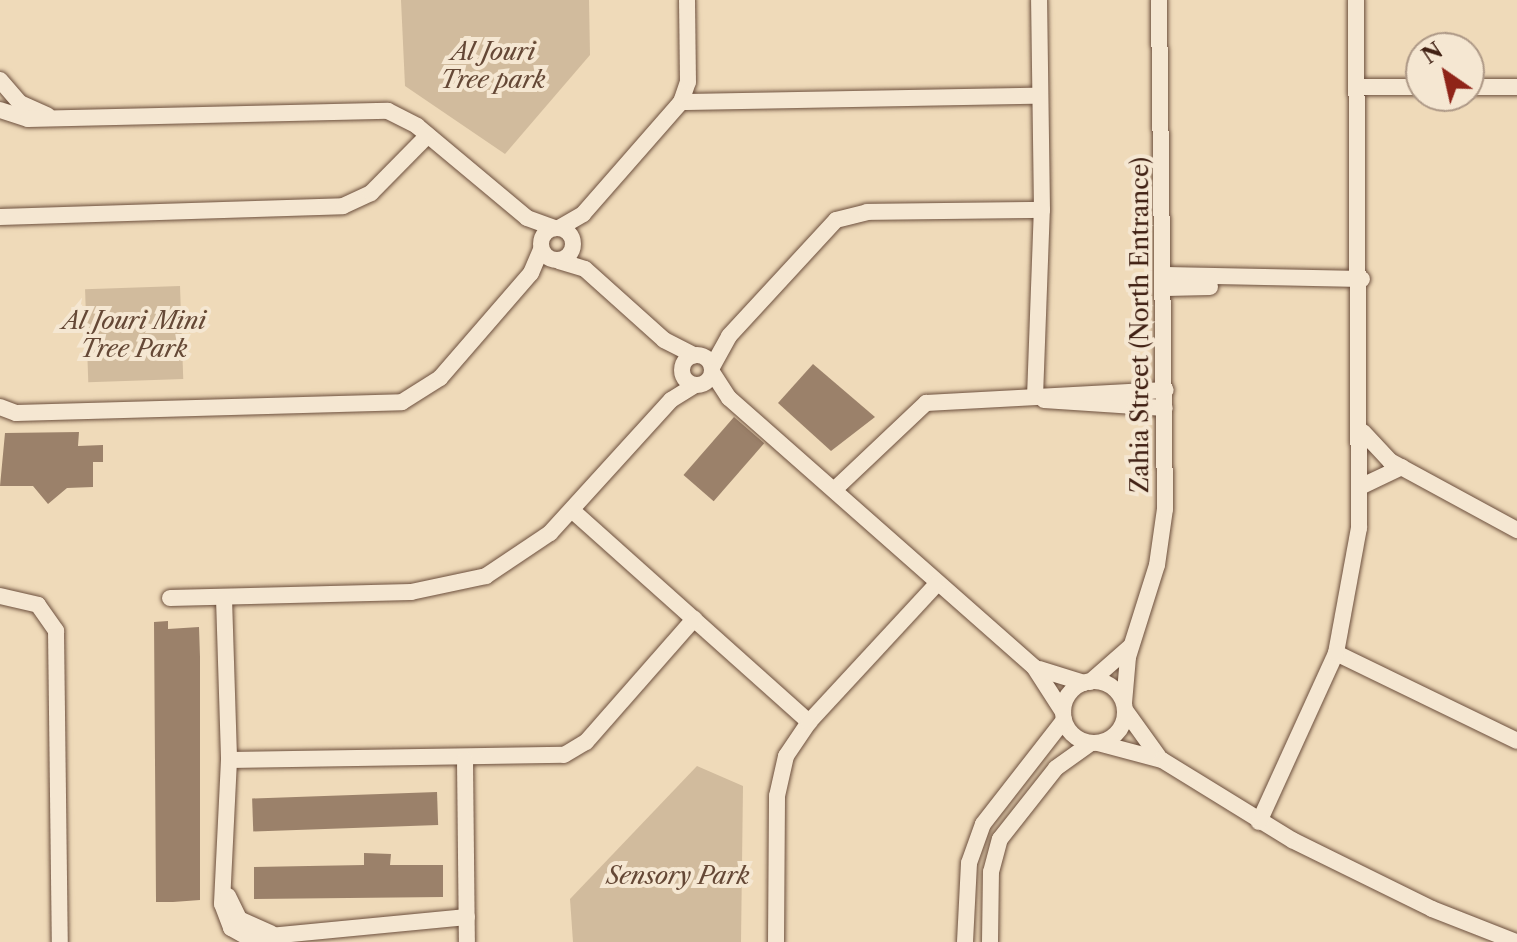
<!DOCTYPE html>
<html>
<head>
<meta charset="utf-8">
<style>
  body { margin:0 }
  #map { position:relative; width:1517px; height:942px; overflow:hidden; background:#efdab9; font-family:"Libre Caslon Text",serif }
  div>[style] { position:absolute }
  .green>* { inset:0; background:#d1bb9d; transform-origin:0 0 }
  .building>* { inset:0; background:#9b816a; transform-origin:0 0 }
  .roads { filter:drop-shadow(0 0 2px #6c4f3d) drop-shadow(0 0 2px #6c4f3d) }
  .minor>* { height:16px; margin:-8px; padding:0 8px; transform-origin:8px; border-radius:8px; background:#f5e7d2 }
  .minor>.ring { margin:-8px; padding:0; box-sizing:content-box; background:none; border:16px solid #f5e7d2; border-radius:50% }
  span { translate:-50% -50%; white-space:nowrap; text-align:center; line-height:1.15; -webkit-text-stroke:8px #f5e7d2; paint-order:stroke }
  .park-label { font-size:24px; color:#654836; font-style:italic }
  .street-label { font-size:24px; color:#412114 }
  .north { position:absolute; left:1405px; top:32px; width:80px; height:80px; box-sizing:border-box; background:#f5e7d2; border:2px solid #ad9886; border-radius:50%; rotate:326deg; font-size:22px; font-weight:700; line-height:32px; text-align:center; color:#412114 }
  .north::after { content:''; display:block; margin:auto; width:28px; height:36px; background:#8f2418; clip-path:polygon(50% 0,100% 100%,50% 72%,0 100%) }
</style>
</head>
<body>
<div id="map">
  <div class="green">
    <div style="clip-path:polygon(401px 0,589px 0,590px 55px,505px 154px,405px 86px)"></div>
    <div style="left:180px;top:286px;width:93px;height:95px;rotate:88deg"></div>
    <div style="clip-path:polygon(697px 766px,743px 786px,741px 942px,573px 942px,570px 899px)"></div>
  </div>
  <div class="building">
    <div style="clip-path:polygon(813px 364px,875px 417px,831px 451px,778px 403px)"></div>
    <div style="left:734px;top:417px;width:40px;height:77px;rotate:41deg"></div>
    <div style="clip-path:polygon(79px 432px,78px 446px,103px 445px,103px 462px,93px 462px,93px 487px,67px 488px,48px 504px,33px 486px,0 486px,5px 433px)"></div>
    <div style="clip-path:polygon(168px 621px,168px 629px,199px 627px,200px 657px,200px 900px,173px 902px,156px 902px,154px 622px)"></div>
    <div style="left:437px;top:792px;width:33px;height:185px;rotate:88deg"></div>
    <div style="clip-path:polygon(364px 853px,391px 854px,390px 865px,443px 865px,443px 897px,254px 899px,254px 867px,364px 865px)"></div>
  </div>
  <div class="roads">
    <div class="minor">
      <div style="left:0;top:80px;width:30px;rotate:49deg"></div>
      <div style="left:20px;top:103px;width:30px;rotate:24deg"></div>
      <div style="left:1360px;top:87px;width:61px"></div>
      <div style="left:1469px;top:87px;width:48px"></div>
      <div style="left:681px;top:102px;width:358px;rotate:-1deg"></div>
      <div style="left:0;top:110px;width:29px;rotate:18deg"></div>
      <div style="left:28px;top:119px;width:360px;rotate:-1.3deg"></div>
      <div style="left:388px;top:111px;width:33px;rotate:27deg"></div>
      <div style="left:417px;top:126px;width:143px;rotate:39.9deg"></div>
      <div style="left:527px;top:218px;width:30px;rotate:20deg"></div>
      <div style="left:0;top:217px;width:343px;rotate:-1.8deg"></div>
      <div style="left:343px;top:206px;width:31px;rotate:-25deg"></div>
      <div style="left:371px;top:193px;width:81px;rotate:-45.5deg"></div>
      <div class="ring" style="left:541px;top:228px;width:16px;height:16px"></div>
      <div style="left:559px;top:228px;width:28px;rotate:-30deg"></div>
      <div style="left:583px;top:214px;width:149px;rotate:-48.8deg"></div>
      <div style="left:681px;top:102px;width:21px;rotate:-71deg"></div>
      <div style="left:688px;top:82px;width:82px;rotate:-90.7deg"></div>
      <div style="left:559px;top:261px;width:27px;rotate:17deg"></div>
      <div style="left:585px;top:269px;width:106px;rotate:41.9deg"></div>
      <div style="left:664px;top:340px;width:34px;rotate:27deg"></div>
      <div style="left:1166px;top:275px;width:196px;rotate:1.2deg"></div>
      <div style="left:1166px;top:288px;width:44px;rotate:-1.3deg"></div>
      <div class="ring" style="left:682px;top:355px;width:14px;height:14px"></div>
      <div style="left:712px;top:367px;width:35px;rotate:-61deg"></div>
      <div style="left:729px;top:336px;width:158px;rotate:-47.3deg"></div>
      <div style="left:836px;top:220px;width:32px;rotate:-14deg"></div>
      <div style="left:867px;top:212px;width:175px;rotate:-0.7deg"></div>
      <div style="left:712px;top:372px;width:31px;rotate:57deg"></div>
      <div style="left:729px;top:398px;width:407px;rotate:41.4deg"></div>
      <div style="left:1034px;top:667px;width:54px;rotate:57.2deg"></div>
      <div style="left:1035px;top:397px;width:187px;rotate:-87.9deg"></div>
      <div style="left:1042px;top:210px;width:210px;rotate:-90.8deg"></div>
      <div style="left:1044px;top:400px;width:121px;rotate:3.8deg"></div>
      <div style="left:0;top:407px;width:17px;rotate:21deg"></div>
      <div style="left:16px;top:413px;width:386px;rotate:-1.6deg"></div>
      <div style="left:402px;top:402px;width:45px;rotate:-32.3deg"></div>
      <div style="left:440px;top:378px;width:139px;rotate:-49.1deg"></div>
      <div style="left:531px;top:273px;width:26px;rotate:-67deg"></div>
      <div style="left:1363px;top:432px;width:40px;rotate:47deg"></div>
      <div style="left:1390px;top:461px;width:145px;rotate:28.5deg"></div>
      <div style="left:1362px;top:486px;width:44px;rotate:-25.4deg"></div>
      <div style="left:834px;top:490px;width:127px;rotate:-43.4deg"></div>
      <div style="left:926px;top:403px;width:240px;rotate:-3.1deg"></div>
      <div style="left:573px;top:511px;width:317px;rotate:41.8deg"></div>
      <div style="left:0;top:596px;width:39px;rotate:13deg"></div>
      <div style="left:38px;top:605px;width:32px;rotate:55deg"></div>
      <div style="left:56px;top:631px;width:311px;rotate:89.3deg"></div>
      <div style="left:170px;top:598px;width:241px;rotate:-1.4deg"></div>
      <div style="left:411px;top:592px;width:77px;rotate:-12deg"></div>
      <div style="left:486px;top:576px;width:77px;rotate:-33.9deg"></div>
      <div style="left:550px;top:533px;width:180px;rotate:-47.7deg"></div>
      <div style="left:671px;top:400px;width:28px;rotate:-32deg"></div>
      <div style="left:224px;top:598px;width:162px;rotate:88.2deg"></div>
      <div style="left:229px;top:760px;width:144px;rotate:92.8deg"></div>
      <div style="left:222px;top:904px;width:26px;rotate:69deg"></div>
      <div style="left:231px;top:928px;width:21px;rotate:29deg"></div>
      <div style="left:249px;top:938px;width:219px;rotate:-5.5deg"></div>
      <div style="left:1336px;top:653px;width:201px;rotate:25.9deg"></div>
      <div style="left:1039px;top:669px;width:47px;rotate:17.3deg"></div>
      <div class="ring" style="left:1063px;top:681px;width:46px;height:46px"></div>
      <div style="left:1090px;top:682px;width:53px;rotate:-41.2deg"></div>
      <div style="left:1124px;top:703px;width:46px;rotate:-85deg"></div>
      <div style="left:1128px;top:657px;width:96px;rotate:-72.5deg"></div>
      <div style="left:1157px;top:565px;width:57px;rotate:-81.9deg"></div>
      <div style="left:1165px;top:509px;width:509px;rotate:-90.68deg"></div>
      <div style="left:1125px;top:710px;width:57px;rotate:54.3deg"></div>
      <div style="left:1098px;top:743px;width:66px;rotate:14.9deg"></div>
      <div style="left:1162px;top:760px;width:153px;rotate:31.6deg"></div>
      <div style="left:1292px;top:840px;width:156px;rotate:26.2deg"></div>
      <div style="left:1432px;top:909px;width:90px;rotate:21.4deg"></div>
      <div style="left:229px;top:760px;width:335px;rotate:-0.9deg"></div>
      <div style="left:564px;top:755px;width:26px;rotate:-31deg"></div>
      <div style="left:586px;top:742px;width:164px;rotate:-48.7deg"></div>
      <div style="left:465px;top:760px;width:182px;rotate:89.4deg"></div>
      <div style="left:1259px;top:822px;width:186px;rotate:-65.5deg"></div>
      <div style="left:1336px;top:653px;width:127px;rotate:-79.6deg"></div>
      <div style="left:1359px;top:528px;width:528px;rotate:-90.33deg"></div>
      <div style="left:228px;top:896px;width:25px;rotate:64deg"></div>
      <div style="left:239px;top:919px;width:35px;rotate:24deg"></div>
      <div style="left:776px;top:942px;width:146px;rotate:-89.6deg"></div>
      <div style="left:777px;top:796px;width:41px;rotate:-77.3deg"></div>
      <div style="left:786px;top:756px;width:41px;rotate:-55.9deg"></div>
      <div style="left:809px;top:722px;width:188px;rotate:-47.2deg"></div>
      <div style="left:965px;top:942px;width:79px;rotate:-87.1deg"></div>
      <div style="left:969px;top:863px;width:41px;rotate:-70.3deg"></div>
      <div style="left:983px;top:824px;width:132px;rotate:-52.1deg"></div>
      <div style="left:990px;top:942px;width:70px;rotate:-89.2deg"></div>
      <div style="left:991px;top:872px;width:34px;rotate:-75deg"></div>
      <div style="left:1000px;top:839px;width:90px;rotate:-51.7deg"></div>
      <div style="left:1056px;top:768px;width:43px;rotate:-35.5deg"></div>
    </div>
  </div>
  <div class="park-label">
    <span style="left:493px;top:66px">Al Jouri<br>Tree park</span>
    <span style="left:134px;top:335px">Al Jouri Mini<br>Tree Park</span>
    <span style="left:678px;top:876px">Sensory Park</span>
  </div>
  <div class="street-label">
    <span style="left:1140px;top:325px;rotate:-90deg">Zahia Street (North Entrance)</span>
  </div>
  <div class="north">N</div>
</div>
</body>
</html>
